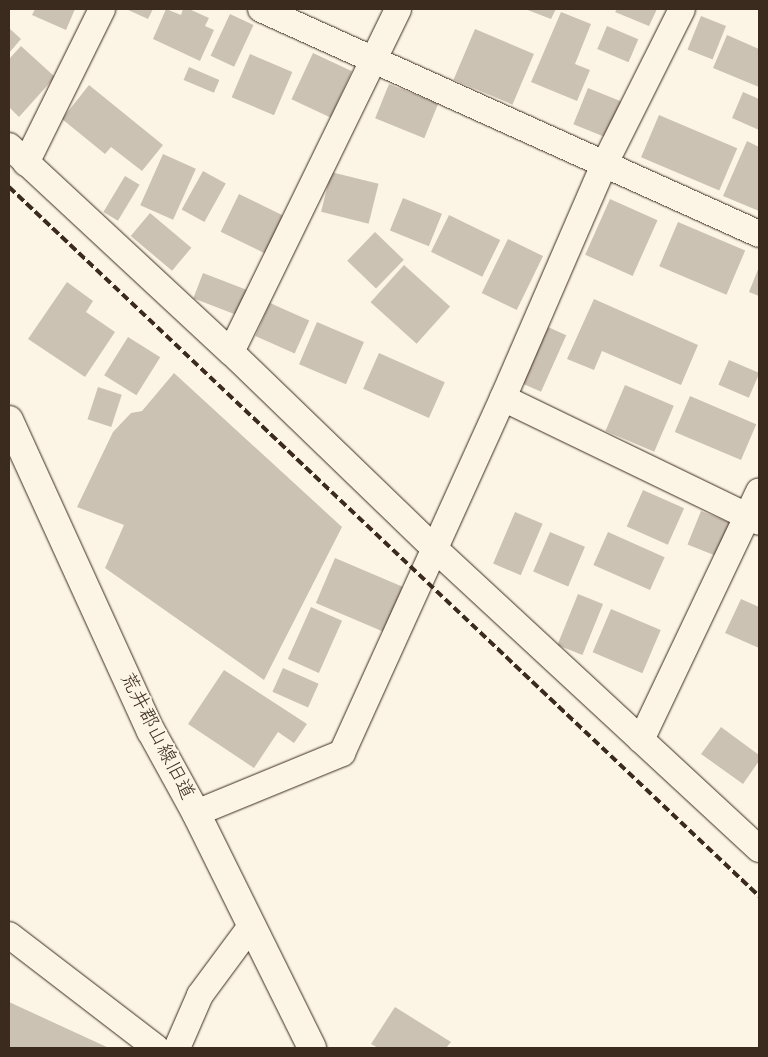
<!DOCTYPE html>
<html>
<head>
<meta charset="utf-8">
<style>
  body { margin:0 }
  #map { position:relative; width:768px; height:1057px; overflow:hidden; background:#fcf5e5; font-family:Mynerve,"Klee One",sans-serif }
  div>[style] { position:absolute }
  .building>* { inset:0; background:#ccc2b3; transform-origin:0 0 }
  .roads { filter:drop-shadow(0 0 1px #3b2a1e) drop-shadow(0 0 1px #3b2a1e) }
  .minor>* { height:26px; margin:-13px; padding:0 13px; transform-origin:13px; border-radius:13px; background:#fcf5e5 }
  .tertiary>* { height:28px; margin:-14px; padding:0 14px; transform-origin:14px; border-radius:14px; background:#fcf5e5 }
  .rail>* { height:4px; margin-top:-2px; transform-origin:0; background:repeating-linear-gradient(90deg,#3b2a1e 0 8px,transparent 0 12px) }
  span { translate:-50% -50%; white-space:nowrap; text-align:center; line-height:1.15; -webkit-text-stroke:4px #fcf5e5; paint-order:stroke }
  .street-label { font-size:20px; color:#3b2a1e }
  .frame { position:absolute; inset:0; border:10px solid #3b2a1e; pointer-events:none }
</style>
</head>
<body>
<div id="map">
  <div class="building">
    <div style="clip-path:polygon(35px 9px,75px 9px,66px 30px,32px 15px)"></div>
    <div style="clip-path:polygon(126px 9px,153px 9px,148px 19px)"></div>
    <div style="clip-path:polygon(166px 9px,181px 15px,183px 9px,189px 9px,209px 18px,205px 26px,214px 30px,200px 61px,153px 39px)"></div>
    <div style="clip-path:polygon(525px 9px,556px 9px,551px 19px)"></div>
    <div style="clip-path:polygon(617px 9px,657px 9px,649px 26px,615px 12px)"></div>
    <div style="clip-path:polygon(561px 12px,591px 24px,575px 64px,590px 70px,577px 101px,531px 82px)"></div>
    <div style="left:230px;top:14px;width:26px;height:46px;rotate:25deg"></div>
    <div style="left:701px;top:16px;width:27px;height:36px;rotate:22deg"></div>
    <div style="left:607px;top:26px;width:34px;height:25px;rotate:23deg"></div>
    <div style="clip-path:polygon(9px 28px,21px 39px,9px 53px)"></div>
    <div style="left:475px;top:29px;width:64px;height:55px;rotate:23deg"></div>
    <div style="clip-path:polygon(727px 35px,759px 49px,759px 87px,713px 68px)"></div>
    <div style="clip-path:polygon(21px 46px,55px 77px,19px 117px,9px 107px,9px 59px)"></div>
    <div style="left:313px;top:53px;width:43px;height:51px;rotate:25deg"></div>
    <div style="left:250px;top:54px;width:46px;height:47px;rotate:23deg"></div>
    <div style="left:189px;top:67px;width:33px;height:14px;rotate:23deg"></div>
    <div style="left:389px;top:84px;width:53px;height:37px;rotate:22deg"></div>
    <div style="clip-path:polygon(89px 85px,163px 145px,142px 171px,111px 147px,105px 154px,62px 119px)"></div>
    <div style="left:588px;top:88px;width:42px;height:39px;rotate:22deg"></div>
    <div style="clip-path:polygon(743px 92px,759px 99px,759px 130px,732px 118px)"></div>
    <div style="left:659px;top:115px;width:85px;height:46px;rotate:23deg"></div>
    <div style="clip-path:polygon(747px 141px,759px 147px,759px 211px,723px 196px)"></div>
    <div style="left:163px;top:154px;width:36px;height:56px;rotate:24deg"></div>
    <div style="left:203px;top:171px;width:26px;height:44px;rotate:29deg"></div>
    <div style="left:331px;top:172px;width:49px;height:41px;rotate:14deg"></div>
    <div style="left:125px;top:176px;width:17px;height:42px;rotate:31deg"></div>
    <div style="left:239px;top:194px;width:49px;height:42px;rotate:26deg"></div>
    <div style="left:403px;top:198px;width:42px;height:35px;rotate:22deg"></div>
    <div style="left:610px;top:199px;width:52px;height:61px;rotate:24deg"></div>
    <div style="left:150px;top:213px;width:54px;height:30px;rotate:40deg"></div>
    <div style="left:449px;top:215px;width:57px;height:41px;rotate:26deg"></div>
    <div style="left:678px;top:222px;width:73px;height:48px;rotate:23deg"></div>
    <div style="left:375px;top:232px;width:40px;height:40px;rotate:44deg"></div>
    <div style="left:508px;top:239px;width:39px;height:60px;rotate:26deg"></div>
    <div style="left:404px;top:265px;width:62px;height:50px;rotate:42deg"></div>
    <div style="clip-path:polygon(759px 267px,759px 296px,749px 292px)"></div>
    <div style="left:203px;top:273px;width:50px;height:27px;rotate:21deg"></div>
    <div style="clip-path:polygon(67px 282px,93px 301px,86px 312px,115px 332px,85px 377px,28px 339px)"></div>
    <div style="clip-path:polygon(594px 299px,698px 345px,681px 385px,602px 351px,594px 370px,567px 359px)"></div>
    <div style="left:270px;top:303px;width:43px;height:36px;rotate:24deg"></div>
    <div style="left:317px;top:322px;width:51px;height:46px;rotate:23deg"></div>
    <div style="left:548px;top:327px;width:20px;height:62px;rotate:24deg"></div>
    <div style="left:128px;top:337px;width:38px;height:45px;rotate:32deg"></div>
    <div style="left:379px;top:353px;width:72px;height:39px;rotate:24deg"></div>
    <div style="left:729px;top:360px;width:33px;height:27px;rotate:23deg"></div>
    <div style="clip-path:polygon(174px 373px,342px 527px,264px 680px,105px 568px,124px 525px,77px 507px,113px 432px,131px 413px,142px 411px)"></div>
    <div style="left:625px;top:385px;width:53px;height:50px;rotate:23deg"></div>
    <div style="left:98px;top:387px;width:25px;height:34px;rotate:18deg"></div>
    <div style="left:690px;top:396px;width:72px;height:39px;rotate:23deg"></div>
    <div style="left:643px;top:490px;width:45px;height:40px;rotate:24deg"></div>
    <div style="left:701px;top:511px;width:31px;height:36px;rotate:22deg"></div>
    <div style="left:515px;top:512px;width:30px;height:56px;rotate:23deg"></div>
    <div style="left:550px;top:532px;width:38px;height:43px;rotate:23deg"></div>
    <div style="left:608px;top:532px;width:62px;height:36px;rotate:24deg"></div>
    <div style="left:335px;top:558px;width:76px;height:49px;rotate:23deg"></div>
    <div style="left:578px;top:594px;width:27px;height:55px;rotate:22deg"></div>
    <div style="clip-path:polygon(741px 599px,759px 607px,759px 648px,725px 633px)"></div>
    <div style="left:311px;top:607px;width:34px;height:57px;rotate:24deg"></div>
    <div style="left:611px;top:609px;width:54px;height:47px;rotate:23deg"></div>
    <div style="left:283px;top:668px;width:39px;height:26px;rotate:24deg"></div>
    <div style="clip-path:polygon(224px 670px,307px 724px,294px 743px,278px 732px,254px 768px,188px 724px)"></div>
    <div style="clip-path:polygon(721px 727px,759px 755px,759px 761px,743px 784px,701px 754px)"></div>
    <div style="clip-path:polygon(9px 1002px,109px 1048px,9px 1048px)"></div>
    <div style="clip-path:polygon(395px 1007px,451px 1042px,446px 1048px,378px 1048px,371px 1044px)"></div>
  </div>
  <div class="roads">
    <div class="minor">
      <div style="left:261px;top:9px;width:546px;rotate:24.31deg"></div>
      <div style="left:9px;top:146px;width:303px;rotate:42.9deg"></div>
      <div style="left:231px;top:352px;width:282px;rotate:44deg"></div>
      <div style="left:434px;top:548px;width:443px;rotate:42.8deg"></div>
      <div style="left:26px;top:163px;width:172px;rotate:-63.7deg"></div>
      <div style="left:231px;top:352px;width:381px;rotate:-64deg"></div>
      <div style="left:503px;top:398px;width:284px;rotate:25.8deg"></div>
      <div style="left:641px;top:740px;width:275px;rotate:-64.6deg"></div>
      <div style="left:196px;top:813px;width:158px;rotate:-22.3deg"></div>
      <div style="left:342px;top:753px;width:390px;rotate:-65.6deg"></div>
      <div style="left:503px;top:398px;width:254px;rotate:-66.6deg"></div>
      <div style="left:604px;top:165px;width:174px;rotate:-63.4deg"></div>
      <div style="left:9px;top:935px;width:185px;rotate:37.5deg"></div>
      <div style="left:177px;top:1048px;width:58px;rotate:-66.5deg"></div>
      <div style="left:200px;top:995px;width:86px;rotate:-53.5deg"></div>
    </div>
    <div class="tertiary">
      <div style="left:9px;top:420px;width:342px;rotate:65.5deg"></div>
      <div style="left:151px;top:731px;width:94px;rotate:61.2deg"></div>
      <div style="left:196px;top:813px;width:262px;rotate:63.7deg"></div>
    </div>
  </div>
  <div class="rail">
    <div style="left:9px;top:187px;width:1032px;rotate:43.39deg"></div>
  </div>
  <div class="street-label">
    <span style="left:157px;top:736px;rotate:63deg">荒井郡山線旧道</span>
  </div>
  <div class="frame"></div>
</div>
</body>
</html>
